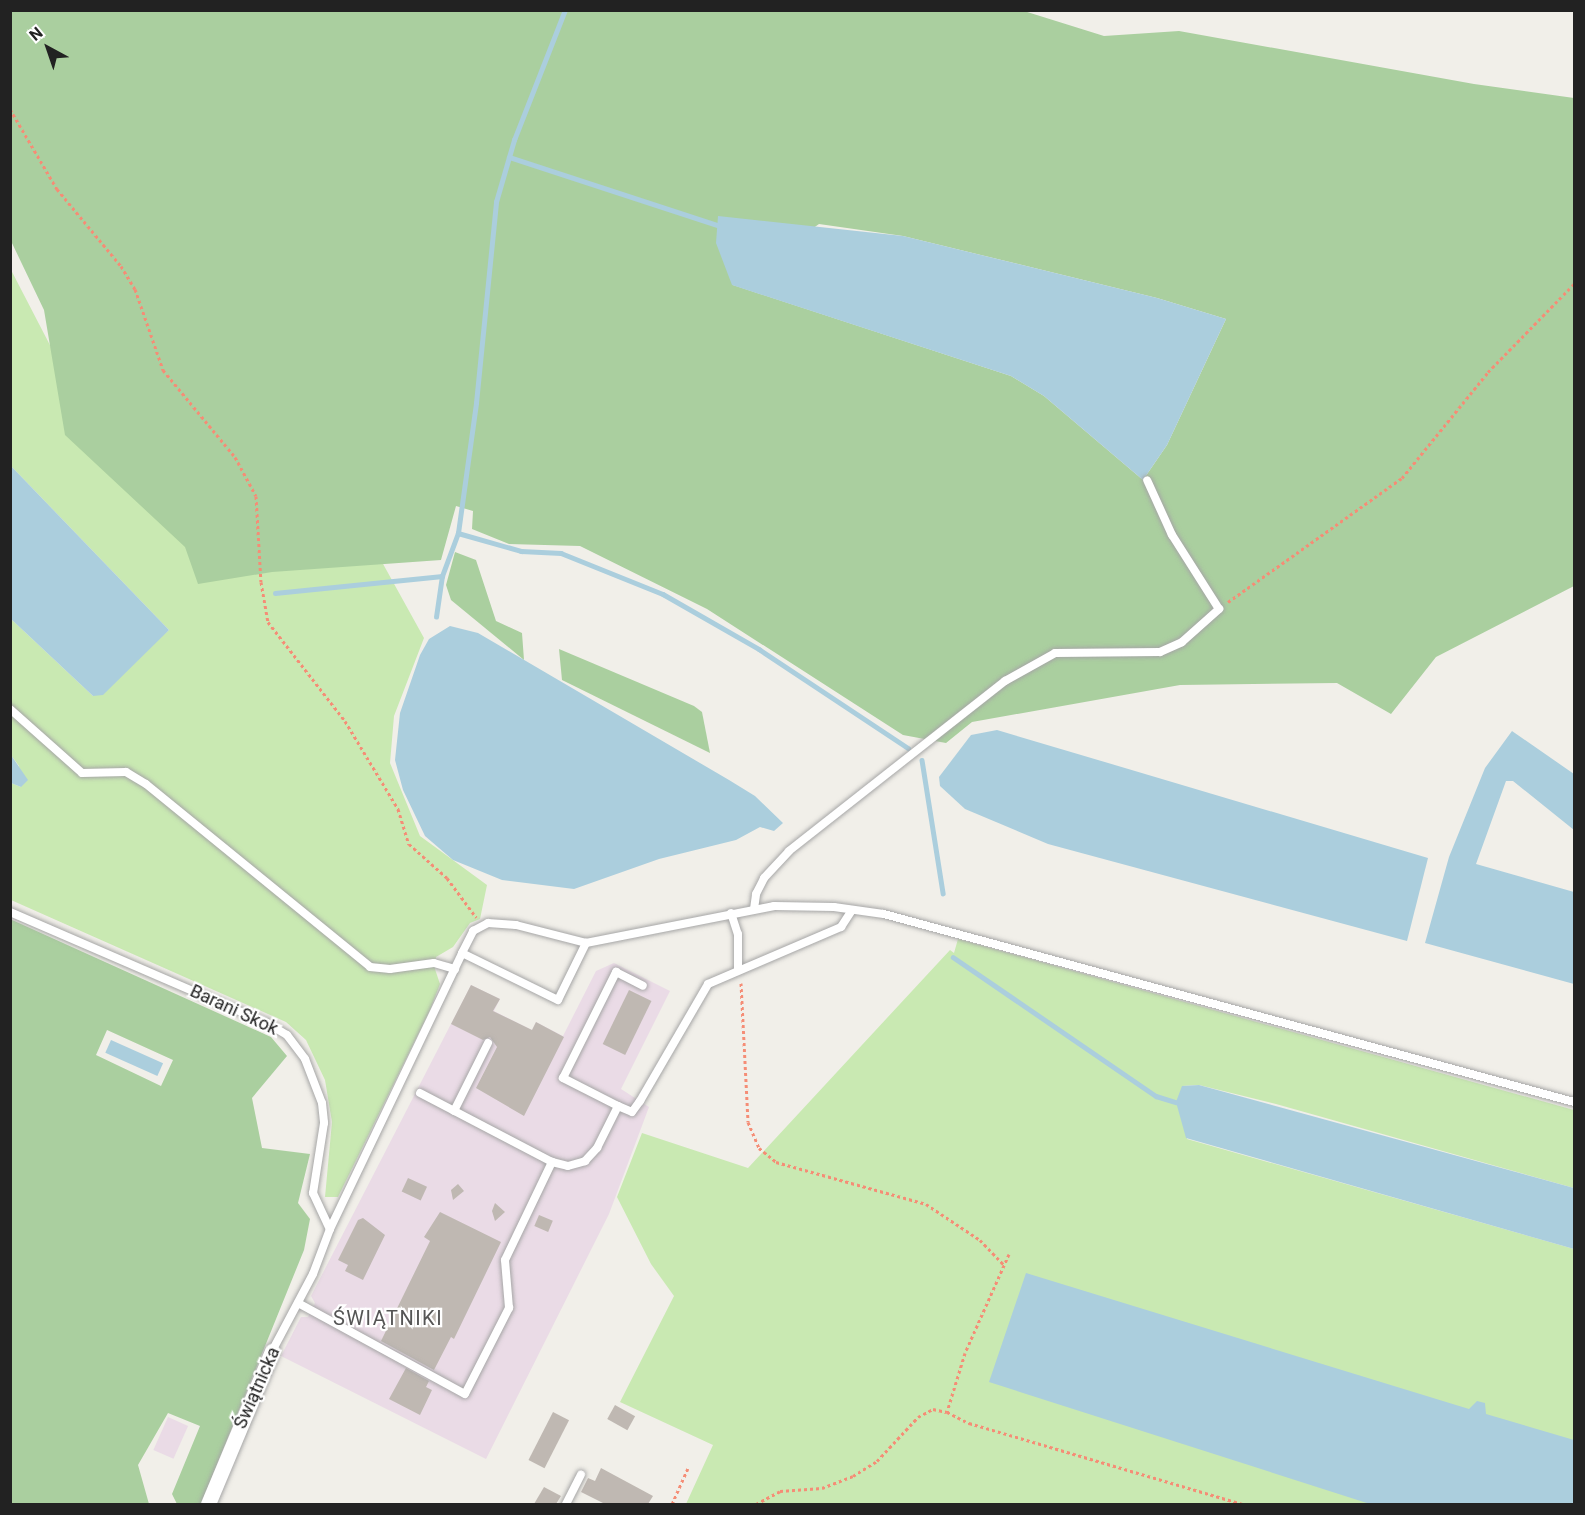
<!DOCTYPE html>
<html>
<head>
<meta charset="utf-8">
<style>
  body { margin:0 }
  #map { position:relative; width:1585px; height:1515px; overflow:hidden; background:#f1efe9; font-family:Roboto,sans-serif }
  div>[style] { position:absolute }
  .industrial>* { inset:0; background:#eadbe6; transform-origin:0 0 }
  .grass>* { inset:0; background:#c9e9b2 }
  .forest>* { inset:0; background:#aacf9f }
  .water>* { inset:0; background:#abcedd; transform-origin:0 0 }
  .stream>* { height:4.5px; margin:-2.25px; padding:0 2.25px; transform-origin:2.25px; border-radius:2.25px; background:#abcedd }
  .building>* { inset:0; background:#bfb8b2; transform-origin:0 0 }
  .path>* { height:3px; margin-top:-1.5px; transform-origin:0; background:repeating-linear-gradient(90deg,#f58d76 0 3px,transparent 0 6px) }
  .roads { filter:drop-shadow(0 0 2px #a6a6a6) drop-shadow(0 0 2px #a6a6a6) }
  .lane>* { height:8px; margin:-4px; padding:0 4px; transform-origin:4px; border-radius:4px; background:#fff }
  .street>* { height:15px; margin:-7.5px; padding:0 7.5px; transform-origin:7.5px; border-radius:7.5px; background:#fff }
  span { translate:-50% -50%; white-space:nowrap; text-align:center; line-height:1.15; -webkit-text-stroke:4.5px #fff; paint-order:stroke }
  .street-label { font-size:18px; color:#222 }
  .neighbourhood-label { font-size:20px; color:#555; letter-spacing:1.5px }
  .frame { position:absolute; inset:0; border:12px solid #222; pointer-events:none }
  .north { position:absolute; left:18px; top:18px; width:60px; height:60px; -webkit-text-stroke:4px #fff; paint-order:stroke; rotate:320deg; font-size:16px; font-weight:700; line-height:24px; text-align:center; color:#222 }
  .north::after { content:''; display:block; margin:auto; width:21px; height:27px; background:#222; clip-path:polygon(50% 0,100% 100%,50% 72%,0 100%) }
</style>
</head>
<body>
<div id="map">
  <div class="industrial">
    <div style="clip-path:polygon(614px 963px,670px 991px,621px 1089px,649px 1107px,609px 1214px,486px 1459px,281px 1356px,301px 1317px,308px 1317px,315px 1303px,311px 1296px,471px 985px,500px 999px,494px 1011px,532px 1030px,536px 1022px,563px 1036px,596px 971px)"></div>
    <div style="left:168px;top:1417px;width:22px;height:36px;rotate:24deg"></div>
  </div>
  <div class="grass">
    <div style="clip-path:polygon(10px 268px,67px 378px,304px 421px,424px 638px,394px 716px,390px 763px,420px 836px,487px 885px,480px 919px,470px 923px,453px 947px,436px 957px,435px 969px,440px 984px,430px 1010px,338px 1197px,325px 1197px,332px 1122px,325px 1080px,306px 1040px,286px 1022px,11px 900px,11px 783px,21px 787px,19px 766px,11px 755px,11px 619px,93px 696px,169px 630px,11px 466px)"></div>
    <div style="clip-path:polygon(958px 939px,1574px 1110px,1574px 1188px,1276px 1104px,1199px 1085px,1182px 1086px,1187px 1139px,1574px 1249px,1574px 1504px,686px 1504px,713px 1445px,620px 1402px,674px 1296px,651px 1264px,617px 1197px,642px 1133px,748px 1168px,950px 950px,954px 953px)"></div>
  </div>
  <div class="forest">
    <div style="clip-path:polygon(evenodd,11px 11px,1024px 11px,1104px 36px,1179px 31px,1474px 84px,1574px 98px,1574px 586px,1436px 657px,1391px 714px,1337px 683px,1180px 685px,972px 722px,946px 743px,903px 735px,707px 609px,580px 546px,509px 544px,472px 529px,473px 511px,456px 506px,441px 560px,272px 572px,198px 584px,185px 547px,65px 435px,44px 310px,11px 241px,11px 11px,819px 224px,903px 236px,1157px 298px,1226px 319px,1167px 445px,1143px 480px,1044px 396px,1011px 376px,733px 285px,819px 224px)"></div>
    <div style="clip-path:polygon(455px 552px,476px 560px,496px 621px,522px 633px,524px 660px,451px 600px,446px 585px)"></div>
    <div style="clip-path:polygon(559px 649px,694px 706px,702px 712px,710px 753px,562px 680px)"></div>
    <div style="clip-path:polygon(evenodd,10px 919px,271px 1037px,287px 1056px,252px 1098px,262px 1148px,310px 1154px,298px 1203px,310px 1219px,304px 1250px,201px 1504px,177px 1504px,172px 1494px,200px 1426px,168px 1413px,138px 1465px,149px 1504px,11px 1504px,10px 919px,107px 1030px,173px 1060px,161px 1086px,96px 1055px,107px 1030px)"></div>
  </div>
  <div class="water">
    <div style="clip-path:polygon(718px 216px,903px 236px,1157px 298px,1226px 319px,1167px 445px,1143px 480px,1044px 396px,1011px 376px,732px 285px,716px 243px)"></div>
    <div style="clip-path:polygon(11px 466px,169px 630px,103px 695px,93px 696px,11px 619px)"></div>
    <div style="clip-path:polygon(450px 626px,478px 633px,729px 780px,755px 796px,783px 823px,774px 831px,760px 827px,736px 840px,659px 859px,574px 889px,502px 880px,453px 860px,425px 836px,403px 790px,395px 760px,400px 713px,420px 655px,429px 639px)"></div>
    <div style="clip-path:polygon(997px 730px,1428px 858px,1407px 941px,1048px 844px,965px 809px,940px 786px,939px 777px,971px 735px)"></div>
    <div style="clip-path:polygon(1512px 731px,1574px 774px,1574px 830px,1513px 781px,1506px 781px,1476px 864px,1574px 892px,1574px 984px,1425px 943px,1449px 857px,1485px 768px)"></div>
    <div style="clip-path:polygon(11px 755px,28px 780px,21px 787px,11px 783px)"></div>
    <div style="left:111px;top:1040px;width:57px;height:14px;rotate:24deg"></div>
    <div style="clip-path:polygon(1199px 1085px,1574px 1188px,1574px 1249px,1186px 1138px,1176px 1102px,1182px 1086px)"></div>
    <div style="clip-path:polygon(1026px 1273px,1469px 1409px,1477px 1401px,1485px 1403px,1486px 1414px,1574px 1440px,1574px 1504px,1370px 1504px,989px 1382px)"></div>
  </div>
  <div class="stream">
    <div style="left:509px;top:157px;width:219px;rotate:18.1deg"></div>
    <div style="left:458px;top:533px;width:66px;rotate:15.9deg"></div>
    <div style="left:521px;top:551px;width:40px;rotate:2.9deg"></div>
    <div style="left:561px;top:553px;width:110px;rotate:21.9deg"></div>
    <div style="left:663px;top:594px;width:111px;rotate:29.8deg"></div>
    <div style="left:759px;top:649px;width:179px;rotate:33.6deg"></div>
    <div style="left:275px;top:593px;width:168px;rotate:-5.8deg"></div>
    <div style="left:436px;top:617px;width:41px;rotate:-81.7deg"></div>
    <div style="left:442px;top:576px;width:46px;rotate:-69.6deg"></div>
    <div style="left:458px;top:533px;width:131px;rotate:-82.1deg"></div>
    <div style="left:476px;top:403px;width:202px;rotate:-84.3deg"></div>
    <div style="left:496px;top:202px;width:65px;rotate:-73.8deg"></div>
    <div style="left:514px;top:140px;width:140px;rotate:-68.6deg"></div>
    <div style="left:922px;top:760px;width:135px;rotate:81deg"></div>
    <div style="left:953px;top:957px;width:246px;rotate:34.4deg"></div>
    <div style="left:1156px;top:1096px;width:21px;rotate:17deg"></div>
  </div>
  <div class="building">
    <div style="clip-path:polygon(471px 985px,500px 999px,493px 1011px,532px 1030px,536px 1022px,564px 1037px,524px 1116px,476px 1088px,497px 1047px,490px 1037px,483px 1040px,451px 1024px)"></div>
    <div style="left:629px;top:990px;width:25px;height:60px;rotate:26deg"></div>
    <div style="left:408px;top:1178px;width:21px;height:15px;rotate:25deg"></div>
    <div style="clip-path:polygon(458px 1184px,464px 1191px,453px 1200px,451px 1190px)"></div>
    <div style="clip-path:polygon(495px 1203px,505px 1212px,495px 1221px,492px 1211px)"></div>
    <div style="clip-path:polygon(440px 1212px,501px 1242px,454px 1339px,451px 1337px,434px 1370px,381px 1341px,430px 1241px,424px 1237px)"></div>
    <div style="left:539px;top:1215px;width:15px;height:12px;rotate:23deg"></div>
    <div style="clip-path:polygon(363px 1218px,385px 1235px,363px 1280px,345px 1271px,348px 1265px,338px 1260px,358px 1220px)"></div>
    <div style="clip-path:polygon(406px 1368px,429px 1381px,426px 1387px,432px 1390px,420px 1415px,389px 1399px)"></div>
    <div style="left:615px;top:1405px;width:23px;height:16px;rotate:29deg"></div>
    <div style="left:553px;top:1412px;width:18px;height:54px;rotate:27deg"></div>
    <div style="clip-path:polygon(601px 1468px,653px 1496px,648px 1504px,605px 1504px,581px 1492px,588px 1478px,595px 1481px)"></div>
    <div style="clip-path:polygon(544px 1487px,561px 1496px,556px 1504px,534px 1504px)"></div>
  </div>
  <div class="path">
    <div style="left:10px;top:109px;width:93px;rotate:59.6deg"></div>
    <div style="left:57px;top:189px;width:100px;rotate:50.3deg"></div>
    <div style="left:121px;top:266px;width:27px;rotate:59deg"></div>
    <div style="left:135px;top:289px;width:86px;rotate:70.9deg"></div>
    <div style="left:163px;top:370px;width:113px;rotate:50.4deg"></div>
    <div style="left:235px;top:457px;width:44px;rotate:61.7deg"></div>
    <div style="left:256px;top:496px;width:86px;rotate:86.7deg"></div>
    <div style="left:261px;top:582px;width:41px;rotate:80.1deg"></div>
    <div style="left:268px;top:622px;width:125px;rotate:52.1deg"></div>
    <div style="left:345px;top:721px;width:103px;rotate:58.9deg"></div>
    <div style="left:398px;top:809px;width:37px;rotate:73deg"></div>
    <div style="left:409px;top:844px;width:51px;rotate:41.8deg"></div>
    <div style="left:447px;top:878px;width:49px;rotate:53.4deg"></div>
    <div style="left:1228px;top:602px;width:214px;rotate:-35.5deg"></div>
    <div style="left:1402px;top:478px;width:136px;rotate:-50.9deg"></div>
    <div style="left:1488px;top:372px;width:123px;rotate:-45.7deg"></div>
    <div style="left:741px;top:983px;width:139px;rotate:87.1deg"></div>
    <div style="left:748px;top:1122px;width:28px;rotate:67deg"></div>
    <div style="left:759px;top:1148px;width:22px;rotate:39deg"></div>
    <div style="left:776px;top:1162px;width:156px;rotate:15.6deg"></div>
    <div style="left:926px;top:1204px;width:65px;rotate:33.7deg"></div>
    <div style="left:980px;top:1240px;width:35px;rotate:46deg"></div>
    <div style="left:1009px;top:1254px;width:108px;rotate:114deg"></div>
    <div style="left:965px;top:1353px;width:62px;rotate:107deg"></div>
    <div style="left:947px;top:1412px;width:25px;rotate:27deg"></div>
    <div style="left:969px;top:1423px;width:286px;rotate:16.5deg"></div>
    <div style="left:672px;top:1504px;width:39px;rotate:-66deg"></div>
    <div style="left:756px;top:1504px;width:27px;rotate:-28deg"></div>
    <div style="left:780px;top:1491px;width:42px;rotate:-4.1deg"></div>
    <div style="left:822px;top:1488px;width:33px;rotate:-21deg"></div>
    <div style="left:853px;top:1476px;width:28px;rotate:-32deg"></div>
    <div style="left:877px;top:1461px;width:60px;rotate:-47deg"></div>
    <div style="left:918px;top:1417px;width:17px;rotate:-28deg"></div>
    <div style="left:933px;top:1409px;width:14px;rotate:12deg"></div>
  </div>
  <div class="roads">
    <div class="lane">
      <div style="left:10px;top:709px;width:96px;rotate:41.6deg"></div>
      <div style="left:82px;top:773px;width:44px;rotate:-1.3deg"></div>
      <div style="left:126px;top:772px;width:23px;rotate:31deg"></div>
      <div style="left:146px;top:784px;width:289px;rotate:39.2deg"></div>
      <div style="left:370px;top:967px;width:20px;rotate:6deg"></div>
      <div style="left:390px;top:969px;width:44px;rotate:-7.8deg"></div>
      <div style="left:434px;top:963px;width:22px;rotate:16deg"></div>
      <div style="left:754px;top:909px;width:15px;rotate:-82deg"></div>
      <div style="left:756px;top:894px;width:18px;rotate:-63deg"></div>
      <div style="left:764px;top:878px;width:37px;rotate:-47deg"></div>
      <div style="left:789px;top:851px;width:275px;rotate:-38.2deg"></div>
      <div style="left:1005px;top:681px;width:57px;rotate:-29.2deg"></div>
      <div style="left:1055px;top:653px;width:105px;rotate:-0.5deg"></div>
      <div style="left:1160px;top:652px;width:24px;rotate:-24deg"></div>
      <div style="left:1182px;top:642px;width:50px;rotate:-41.7deg"></div>
      <div style="left:1219px;top:609px;width:88px;rotate:-122.4deg"></div>
      <div style="left:1172px;top:535px;width:60px;rotate:-114.4deg"></div>
      <div style="left:10px;top:912px;width:280px;rotate:23.4deg"></div>
      <div style="left:267px;top:1023px;width:23px;rotate:31deg"></div>
      <div style="left:287px;top:1035px;width:30px;rotate:53deg"></div>
      <div style="left:305px;top:1059px;width:47px;rotate:68.9deg"></div>
      <div style="left:322px;top:1103px;width:20px;rotate:84deg"></div>
      <div style="left:324px;top:1123px;width:71px;rotate:98.9deg"></div>
      <div style="left:313px;top:1193px;width:40px;rotate:65deg"></div>
      <div style="left:330px;top:1229px;width:48px;rotate:110.7deg"></div>
      <div style="left:313px;top:1274px;width:87px;rotate:118deg"></div>
      <div style="left:731px;top:913px;width:22px;rotate:72deg"></div>
      <div style="left:738px;top:934px;width:36px;rotate:90deg"></div>
      <div style="left:462px;top:953px;width:107px;rotate:26.1deg"></div>
      <div style="left:558px;top:1000px;width:64px;rotate:-63.8deg"></div>
      <div style="left:420px;top:1093px;width:149px;rotate:27.6deg"></div>
      <div style="left:618px;top:1106px;width:15px;rotate:23deg"></div>
      <div style="left:632px;top:1112px;width:14px;rotate:-54deg"></div>
      <div style="left:640px;top:1101px;width:135px;rotate:-59.8deg"></div>
      <div style="left:708px;top:984px;width:145px;rotate:-23.2deg"></div>
      <div style="left:841px;top:927px;width:20px;rotate:-57deg"></div>
      <div style="left:454px;top:1111px;width:76px;rotate:-63.4deg"></div>
      <div style="left:330px;top:1229px;width:306px;rotate:-64.4deg"></div>
      <div style="left:462px;top:953px;width:25px;rotate:-63deg"></div>
      <div style="left:473px;top:931px;width:17px;rotate:-28deg"></div>
      <div style="left:488px;top:923px;width:28px;rotate:4deg"></div>
      <div style="left:516px;top:925px;width:72px;rotate:14.4deg"></div>
      <div style="left:586px;top:943px;width:192px;rotate:-11.1deg"></div>
      <div style="left:774px;top:906px;width:60px;rotate:1deg"></div>
      <div style="left:834px;top:907px;width:50px;rotate:8deg"></div>
      <div style="left:884px;top:914px;width:715px;rotate:15.24deg"></div>
      <div style="left:298px;top:1303px;width:190px;rotate:28.6deg"></div>
      <div style="left:465px;top:1394px;width:97px;rotate:-62.9deg"></div>
      <div style="left:509px;top:1308px;width:48px;rotate:-94.8deg"></div>
      <div style="left:505px;top:1260px;width:109px;rotate:-64.4deg"></div>
      <div style="left:552px;top:1162px;width:16px;rotate:14deg"></div>
      <div style="left:568px;top:1166px;width:18px;rotate:-16deg"></div>
      <div style="left:585px;top:1161px;width:18px;rotate:-47deg"></div>
      <div style="left:597px;top:1148px;width:47px;rotate:-63.4deg"></div>
      <div style="left:618px;top:1106px;width:62px;rotate:-153deg"></div>
      <div style="left:563px;top:1078px;width:119px;rotate:-63.4deg"></div>
      <div style="left:616px;top:972px;width:30px;rotate:27deg"></div>
      <div style="left:566px;top:1504px;width:33px;rotate:-63deg"></div>
    </div>
    <div class="street">
      <div style="left:208px;top:1504px;width:166px;rotate:-67.3deg"></div>
    </div>
  </div>
  <div class="street-label">
    <span style="left:234px;top:1010px;rotate:25deg">Barani Skok</span>
    <span style="left:257px;top:1388px;rotate:-66deg">Świątnicka</span>
  </div>
  <div class="neighbourhood-label">
    <span style="left:388px;top:1318px">ŚWIĄTNIKI</span>
  </div>
  <div class="frame"></div>
  <div class="north">N</div>
</div>
</body>
</html>
